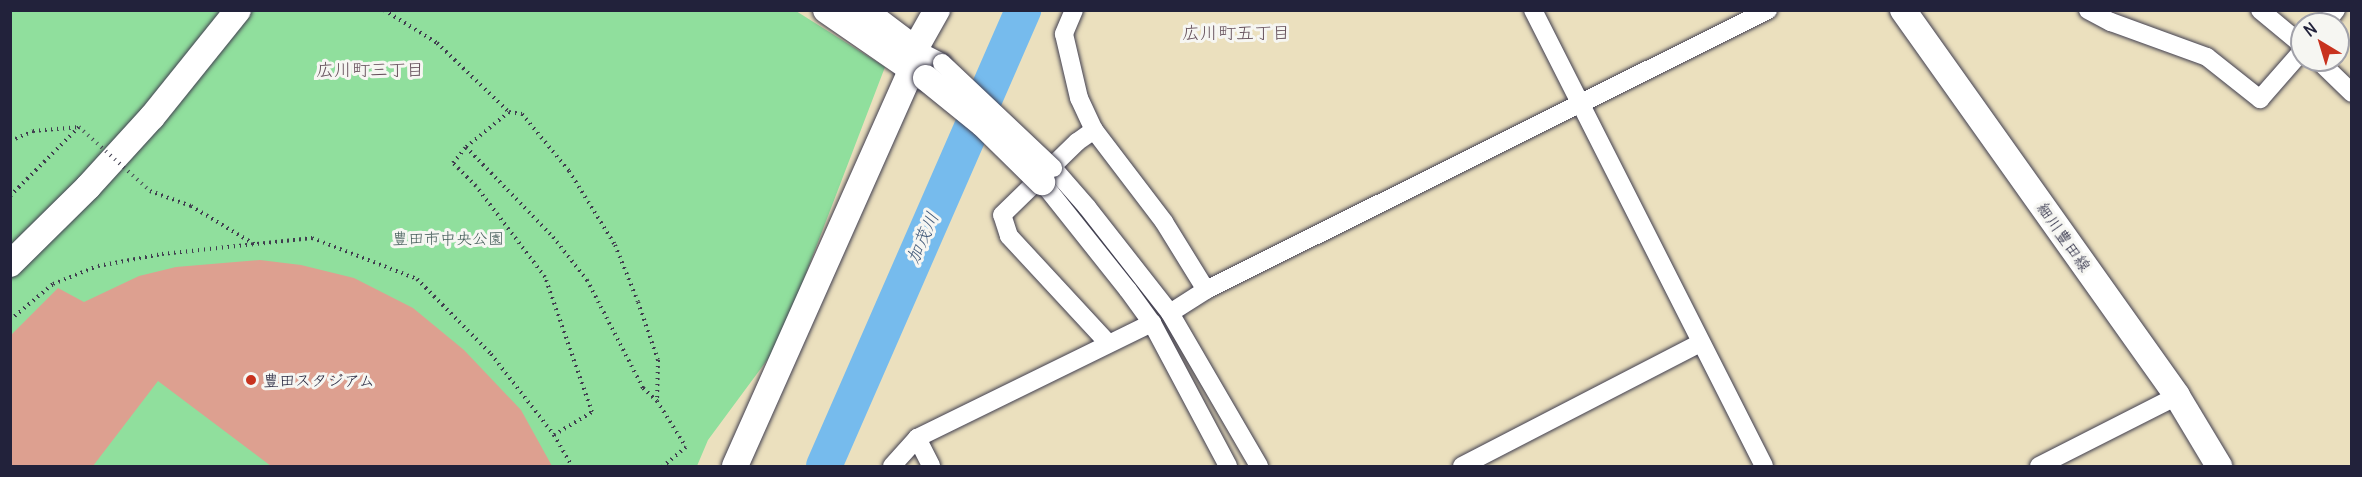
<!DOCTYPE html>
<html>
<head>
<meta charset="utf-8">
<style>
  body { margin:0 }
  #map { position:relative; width:2362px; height:477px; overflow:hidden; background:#ebe0be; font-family:Delius,"Klee One",sans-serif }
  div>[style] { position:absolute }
  .green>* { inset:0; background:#90df9d }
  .river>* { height:36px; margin:-18px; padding:0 18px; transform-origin:18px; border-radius:18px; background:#76bbed }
  .building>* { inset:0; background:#dda090 }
  .path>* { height:4px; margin-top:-2px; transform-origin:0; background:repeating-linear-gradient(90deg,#403e4f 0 1.5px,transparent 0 6px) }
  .roads { filter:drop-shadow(0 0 2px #403e4f) drop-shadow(0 0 2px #403e4f) }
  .street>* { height:18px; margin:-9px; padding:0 9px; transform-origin:9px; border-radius:9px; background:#fff }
  .secondary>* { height:26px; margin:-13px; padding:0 13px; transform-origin:13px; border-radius:13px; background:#fff }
  .path-bridge>* { height:4px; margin-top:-2px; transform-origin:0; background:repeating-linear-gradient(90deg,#403e4f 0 1.5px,transparent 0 6px) }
  .bridges { filter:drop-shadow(0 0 2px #403e4f) drop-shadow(0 0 2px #403e4f) }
  .street-bridge>* { height:18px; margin:-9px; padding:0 9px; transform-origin:9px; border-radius:9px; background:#fff }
  .secondary-bridge>* { height:26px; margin:-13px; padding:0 13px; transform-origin:13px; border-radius:13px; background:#fff }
  .dots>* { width:16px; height:16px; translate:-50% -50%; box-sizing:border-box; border:3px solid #f6f6f2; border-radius:50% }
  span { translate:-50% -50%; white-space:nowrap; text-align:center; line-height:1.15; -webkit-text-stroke:6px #f6f6f2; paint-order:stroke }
  .street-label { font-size:16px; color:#22223b }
  .park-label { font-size:16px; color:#435b58 }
  .poi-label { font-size:16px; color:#22223b }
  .left { translate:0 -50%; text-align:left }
  .neighbourhood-label { font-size:18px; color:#634e59 }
  .water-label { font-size:18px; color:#3f5879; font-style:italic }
  .frame { position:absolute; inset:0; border:12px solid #22223b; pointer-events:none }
  .north { position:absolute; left:2290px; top:12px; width:60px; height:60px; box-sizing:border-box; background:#f6f6f2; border:2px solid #a1a1a9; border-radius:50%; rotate:322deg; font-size:16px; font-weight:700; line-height:24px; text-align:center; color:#22223b }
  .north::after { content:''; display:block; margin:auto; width:21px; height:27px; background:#c8321e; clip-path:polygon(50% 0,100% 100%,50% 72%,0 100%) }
</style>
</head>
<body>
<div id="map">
  <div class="green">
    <div style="clip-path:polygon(10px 11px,796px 11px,885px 67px,779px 344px,708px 440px,697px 466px,11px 466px)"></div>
  </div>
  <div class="river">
    <div style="left:824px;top:466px;width:498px;rotate:-66.4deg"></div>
  </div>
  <div class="building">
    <div style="clip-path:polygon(260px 260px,301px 265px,354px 278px,413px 308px,464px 350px,521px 410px,552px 466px,271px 466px,158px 381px,93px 466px,10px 466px,10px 336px,58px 288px,84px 302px,139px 276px,176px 267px)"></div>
  </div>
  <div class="path">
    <div style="left:384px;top:10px;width:62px;rotate:31.9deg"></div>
    <div style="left:437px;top:43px;width:100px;rotate:43.8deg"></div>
    <div style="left:509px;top:112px;width:13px;rotate:9deg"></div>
    <div style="left:522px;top:114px;width:74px;rotate:50.5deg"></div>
    <div style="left:569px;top:171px;width:87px;rotate:58.1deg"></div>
    <div style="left:615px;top:245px;width:61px;rotate:68deg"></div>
    <div style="left:638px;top:302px;width:61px;rotate:71deg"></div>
    <div style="left:658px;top:360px;width:41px;rotate:91.4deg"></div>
    <div style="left:10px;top:141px;width:25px;rotate:-23deg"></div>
    <div style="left:33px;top:131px;width:46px;rotate:-5deg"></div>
    <div style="left:466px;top:147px;width:55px;rotate:-39.1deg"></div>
    <div style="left:150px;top:191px;width:44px;rotate:20.1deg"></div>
    <div style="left:191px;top:206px;width:74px;rotate:31.1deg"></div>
    <div style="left:10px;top:196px;width:98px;rotate:-45deg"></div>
    <div style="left:10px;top:320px;width:56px;rotate:-39.9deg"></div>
    <div style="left:53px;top:284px;width:48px;rotate:-21.8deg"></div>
    <div style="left:98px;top:266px;width:65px;rotate:-10.6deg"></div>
    <div style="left:162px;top:254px;width:151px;rotate:-6.1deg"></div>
    <div style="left:312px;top:238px;width:113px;rotate:21.3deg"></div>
    <div style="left:417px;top:279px;width:105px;rotate:45.4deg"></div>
    <div style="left:491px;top:354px;width:103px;rotate:52.1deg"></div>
    <div style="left:554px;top:435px;width:36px;rotate:60deg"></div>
    <div style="left:554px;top:435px;width:44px;rotate:-31.2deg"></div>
    <div style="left:592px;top:412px;width:143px;rotate:-109.2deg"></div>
    <div style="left:545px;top:277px;width:114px;rotate:-127.2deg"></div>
    <div style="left:476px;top:186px;width:33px;rotate:-135deg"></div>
    <div style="left:453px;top:163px;width:21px;rotate:-51deg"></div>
    <div style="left:466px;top:147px;width:125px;rotate:46deg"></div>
    <div style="left:553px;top:237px;width:55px;rotate:51.7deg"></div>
    <div style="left:587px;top:280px;width:122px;rotate:62.6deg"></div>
    <div style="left:643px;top:388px;width:19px;rotate:43deg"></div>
    <div style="left:657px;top:401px;width:54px;rotate:57.8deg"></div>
    <div style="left:686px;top:447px;width:30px;rotate:140deg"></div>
  </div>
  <div class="roads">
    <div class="street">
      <div style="left:1074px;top:10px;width:26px;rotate:113deg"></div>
      <div style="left:1064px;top:34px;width:66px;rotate:76.8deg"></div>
      <div style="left:1079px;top:98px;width:35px;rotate:65deg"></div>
      <div style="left:1533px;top:10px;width:511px;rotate:63.13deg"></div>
      <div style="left:2088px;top:10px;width:26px;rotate:28deg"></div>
      <div style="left:2111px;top:22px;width:102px;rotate:20deg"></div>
      <div style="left:2207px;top:57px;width:68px;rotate:38.4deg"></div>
      <div style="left:2260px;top:99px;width:64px;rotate:-48.8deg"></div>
      <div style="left:2260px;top:10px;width:55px;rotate:39.8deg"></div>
      <div style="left:2325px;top:24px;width:18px;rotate:-52deg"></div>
      <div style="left:915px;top:49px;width:30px;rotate:27deg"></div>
      <div style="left:2318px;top:60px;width:47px;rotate:44.1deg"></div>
      <div style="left:1053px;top:168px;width:52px;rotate:48.9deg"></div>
      <div style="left:1087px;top:207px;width:135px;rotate:51.9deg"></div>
      <div style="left:1170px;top:313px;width:177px;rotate:59.8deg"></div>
      <div style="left:1042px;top:182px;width:138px;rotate:51.5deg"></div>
      <div style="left:1128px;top:290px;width:41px;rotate:54deg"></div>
      <div style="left:1152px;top:323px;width:162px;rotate:62deg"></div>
      <div style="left:1170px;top:313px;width:43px;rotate:-32.6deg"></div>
      <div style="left:1206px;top:290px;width:628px;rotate:-26.48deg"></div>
      <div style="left:1108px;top:343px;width:146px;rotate:-132.8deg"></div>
      <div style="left:1009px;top:236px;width:22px;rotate:-108deg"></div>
      <div style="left:1002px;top:215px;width:105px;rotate:-44.2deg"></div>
      <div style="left:1077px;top:142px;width:21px;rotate:-35deg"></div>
      <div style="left:1094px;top:130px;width:116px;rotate:52.7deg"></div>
      <div style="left:1164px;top:222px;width:80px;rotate:58.3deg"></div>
      <div style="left:917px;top:438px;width:31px;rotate:63deg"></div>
      <div style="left:892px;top:466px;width:38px;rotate:-48deg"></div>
      <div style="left:917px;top:438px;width:262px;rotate:-26.1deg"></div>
      <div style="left:1462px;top:466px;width:268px;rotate:-27.3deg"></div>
      <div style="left:2039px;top:466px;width:155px;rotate:-26.9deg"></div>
    </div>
    <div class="secondary">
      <div style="left:826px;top:10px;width:118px;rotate:34.6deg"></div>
      <div style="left:863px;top:10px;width:65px;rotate:36.9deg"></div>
      <div style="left:1903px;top:10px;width:473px;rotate:54.6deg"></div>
      <div style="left:2177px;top:396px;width:82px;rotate:59deg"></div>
      <div style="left:10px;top:264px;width:110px;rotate:-44.6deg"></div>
      <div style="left:88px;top:187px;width:95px;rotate:-47.6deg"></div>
      <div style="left:152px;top:117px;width:137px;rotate:-51.2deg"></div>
      <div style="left:735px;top:466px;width:433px;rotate:-66deg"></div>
      <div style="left:911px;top:70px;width:21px;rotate:-79deg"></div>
      <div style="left:915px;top:49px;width:45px;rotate:-60.6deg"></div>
    </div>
  </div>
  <div class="path-bridge">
    <div style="left:79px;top:127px;width:96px;rotate:42deg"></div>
  </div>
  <div class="bridges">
    <div class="street-bridge">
      <div style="left:942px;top:63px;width:153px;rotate:43.4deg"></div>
    </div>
    <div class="secondary-bridge">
      <div style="left:926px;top:78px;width:73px;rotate:38.9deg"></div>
      <div style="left:983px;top:124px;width:83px;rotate:44.5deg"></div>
    </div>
  </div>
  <div class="dots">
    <div style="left:251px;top:380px;background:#c8321e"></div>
  </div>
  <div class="street-label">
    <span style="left:2064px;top:237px;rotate:55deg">細川豊田線</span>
  </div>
  <div class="park-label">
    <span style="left:448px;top:238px">豊田市中央公園</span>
  </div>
  <div class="poi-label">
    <span class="left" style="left:263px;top:380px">豊田スタジアム</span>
  </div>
  <div class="neighbourhood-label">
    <span style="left:1236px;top:33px">広川町五丁目</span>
    <span style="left:370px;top:70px">広川町三丁目</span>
  </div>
  <div class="water-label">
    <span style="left:923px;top:238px;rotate:-66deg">加茂川</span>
  </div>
  <div class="frame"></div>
  <div class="north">N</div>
</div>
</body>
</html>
